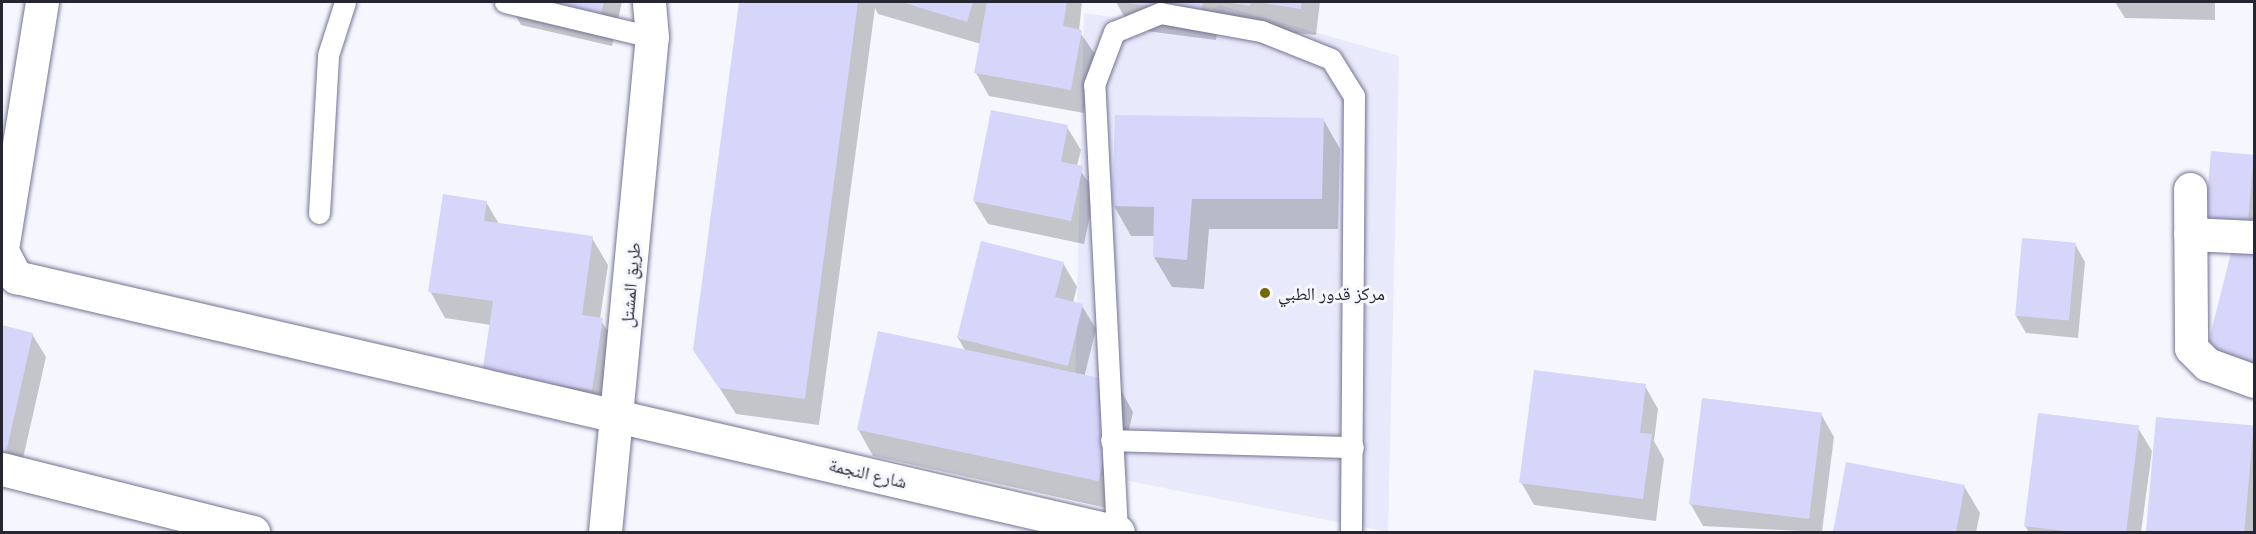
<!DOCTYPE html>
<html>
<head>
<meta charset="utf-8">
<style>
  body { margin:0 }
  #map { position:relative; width:2256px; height:534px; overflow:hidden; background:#f6f7fe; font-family:Ubuntu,"Noto Naskh Arabic",sans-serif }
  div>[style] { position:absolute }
  .built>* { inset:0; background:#e8e9fa }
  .shadow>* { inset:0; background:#0003 }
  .building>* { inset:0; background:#d5d6f9; transform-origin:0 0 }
  .roads { filter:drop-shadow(0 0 2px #747494) drop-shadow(0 0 2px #747494) }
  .lane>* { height:21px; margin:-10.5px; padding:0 10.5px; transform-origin:10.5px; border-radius:10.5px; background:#fff }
  .street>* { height:33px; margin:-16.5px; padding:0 16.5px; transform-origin:16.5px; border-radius:16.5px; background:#fff }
  .primary>* { height:33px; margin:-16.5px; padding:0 16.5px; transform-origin:16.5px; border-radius:16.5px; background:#fff }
  .dots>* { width:16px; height:16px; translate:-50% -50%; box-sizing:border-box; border:3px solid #f6f7fe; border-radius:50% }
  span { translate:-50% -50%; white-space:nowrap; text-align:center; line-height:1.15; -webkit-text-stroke:6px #f6f7fe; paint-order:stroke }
  .street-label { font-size:18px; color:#262633 }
  .poi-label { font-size:18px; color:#262633 }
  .left { translate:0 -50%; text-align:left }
  .frame { position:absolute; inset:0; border:3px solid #262633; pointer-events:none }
</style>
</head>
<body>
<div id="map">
  <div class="built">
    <div style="clip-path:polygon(1219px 5px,1399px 56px,1388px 532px,1073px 470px,1084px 13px,1189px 28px)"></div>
  </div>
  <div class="shadow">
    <div style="clip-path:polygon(508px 2px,622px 2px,612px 46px,521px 25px)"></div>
    <div style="clip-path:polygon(741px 2px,1082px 2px,1079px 31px,1095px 54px,1084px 113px,989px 96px,976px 73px,981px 44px,878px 14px,875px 8px,819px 425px,736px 414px,695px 349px)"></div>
    <div style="clip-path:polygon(1116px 2px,1320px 2px,1316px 35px,1218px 26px,1216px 40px,1131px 29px)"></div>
    <div style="clip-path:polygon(2115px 2px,2215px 2px,2215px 20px,2125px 18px)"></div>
    <div style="clip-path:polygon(1323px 119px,1340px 149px,1338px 229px,1209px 229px,1204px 289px,1172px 287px,1154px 257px,1155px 236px,1131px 236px,1114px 206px)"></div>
    <div style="clip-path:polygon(1067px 127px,1081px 150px,1077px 166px,1095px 191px,1084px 244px,988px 224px,974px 201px)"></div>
    <div style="clip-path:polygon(2212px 153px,2254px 156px,2254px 387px,2233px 249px)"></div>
    <div style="clip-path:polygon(486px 202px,499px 224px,592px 238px,608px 265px,600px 319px,617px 346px,607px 416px,499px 400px,491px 325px,445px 318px,430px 291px)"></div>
    <div style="clip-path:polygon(2075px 244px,2085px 262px,2078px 338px,2026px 333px,2016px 316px)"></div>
    <div style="clip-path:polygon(1063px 263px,1077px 287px,1073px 303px,1082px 306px,1096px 329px,1084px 378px,1118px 385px,1133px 412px,1111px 509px,873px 456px,858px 429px,966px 352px,958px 338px)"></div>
    <div style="clip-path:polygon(2px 327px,32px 334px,46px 357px,19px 476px,2px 472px)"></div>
    <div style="clip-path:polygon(1645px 386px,1658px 409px,1654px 441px,1664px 459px,1656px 521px,1534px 505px,1521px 482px)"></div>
    <div style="clip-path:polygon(1821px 414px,1834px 437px,1822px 532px,1703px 526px,1690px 503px)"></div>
    <div style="clip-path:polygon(2158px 419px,2254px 427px,2254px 532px,2148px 532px)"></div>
    <div style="clip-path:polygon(2138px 428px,2152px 451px,2141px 532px,2029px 532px,2025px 526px)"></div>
    <div style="clip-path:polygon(1848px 464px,1964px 486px,1980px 513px,1976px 532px,1835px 532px)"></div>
  </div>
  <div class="building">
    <div style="clip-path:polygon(508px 2px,604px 2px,599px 24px)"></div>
    <div style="clip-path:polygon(739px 2px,858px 2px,805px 399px,719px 388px,693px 350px)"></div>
    <div style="clip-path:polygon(901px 2px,973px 2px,967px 22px)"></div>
    <div style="clip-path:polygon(987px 2px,1067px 2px,1063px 26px,1082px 30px,1071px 90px,974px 73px)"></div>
    <div style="clip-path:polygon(1121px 2px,1203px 2px,1201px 14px)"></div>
    <div style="clip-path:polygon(1226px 2px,1251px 2px,1250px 6px)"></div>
    <div style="clip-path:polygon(1256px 2px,1302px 2px,1301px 9px)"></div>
    <div style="clip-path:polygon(991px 110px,1068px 125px,1061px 162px,1083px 166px,1071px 221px,973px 201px)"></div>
    <div style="clip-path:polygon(1115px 115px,1324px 118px,1322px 199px,1192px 199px,1187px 260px,1153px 257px,1154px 207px,1112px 206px)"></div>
    <div style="left:2211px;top:151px;width:43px;height:74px;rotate:5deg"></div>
    <div style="clip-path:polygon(443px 194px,487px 201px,484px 221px,593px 236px,582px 315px,603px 318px,592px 390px,482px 374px,493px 301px,428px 292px)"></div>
    <div style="left:2022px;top:238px;width:54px;height:78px;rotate:5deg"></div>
    <div style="clip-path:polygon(981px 241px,1064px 262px,1055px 297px,1083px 304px,1068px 366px,957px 338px)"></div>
    <div style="clip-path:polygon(2233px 245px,2254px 251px,2254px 368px,2205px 356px)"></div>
    <div style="clip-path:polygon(2px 325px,33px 333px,6px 453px,2px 452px)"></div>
    <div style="left:878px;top:331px;width:247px;height:101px;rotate:12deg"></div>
    <div style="clip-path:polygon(1534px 370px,1646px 384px,1640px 433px,1652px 434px,1643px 499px,1519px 483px)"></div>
    <div style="left:1702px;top:398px;width:121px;height:107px;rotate:7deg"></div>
    <div style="left:2038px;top:413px;width:102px;height:114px;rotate:7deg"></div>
    <div style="left:2156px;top:417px;width:98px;height:115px;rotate:5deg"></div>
    <div style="clip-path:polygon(1846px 462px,1965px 485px,1956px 532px,1833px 532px)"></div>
  </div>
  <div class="roads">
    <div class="lane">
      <div style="left:505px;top:2px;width:151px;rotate:13.4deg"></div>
      <div style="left:319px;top:213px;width:158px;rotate:-86.7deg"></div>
      <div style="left:328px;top:55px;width:56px;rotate:-72.2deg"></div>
      <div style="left:1111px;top:440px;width:242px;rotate:1.7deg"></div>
      <div style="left:1117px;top:532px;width:448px;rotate:-92.9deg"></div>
      <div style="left:1094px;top:85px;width:57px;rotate:-69.3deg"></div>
      <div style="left:1114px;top:32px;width:50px;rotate:-22.4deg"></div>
      <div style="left:1160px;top:13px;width:103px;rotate:10.1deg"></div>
      <div style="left:1261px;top:31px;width:75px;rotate:21.8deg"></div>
      <div style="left:1331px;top:59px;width:44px;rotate:58.1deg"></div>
      <div style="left:1354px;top:96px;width:436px;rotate:90.4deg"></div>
    </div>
    <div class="street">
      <div style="left:2190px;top:189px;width:159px;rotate:89.6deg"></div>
      <div style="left:2191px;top:348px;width:23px;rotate:45deg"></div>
      <div style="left:2207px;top:364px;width:50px;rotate:19.9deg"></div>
      <div style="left:2190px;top:234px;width:64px;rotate:2.7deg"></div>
      <div style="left:2px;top:249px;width:250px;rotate:-80.8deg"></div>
      <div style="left:2px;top:251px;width:30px;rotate:62deg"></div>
      <div style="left:16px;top:277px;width:1131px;rotate:13.03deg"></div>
      <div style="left:2px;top:469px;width:259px;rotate:14.1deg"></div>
    </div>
    <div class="primary">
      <div style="left:605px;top:532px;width:497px;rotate:-84.6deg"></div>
      <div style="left:652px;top:37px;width:35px;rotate:-95deg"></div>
    </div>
  </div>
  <div class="dots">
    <div style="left:1265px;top:293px;background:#716902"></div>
  </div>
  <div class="street-label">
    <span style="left:630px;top:285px;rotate:-85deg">طريق المشتل</span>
    <span style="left:868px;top:473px;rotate:13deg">شارع النجمة</span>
  </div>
  <div class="poi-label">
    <span class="left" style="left:1278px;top:293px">مركز قدور الطبي</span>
  </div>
  <div class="frame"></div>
</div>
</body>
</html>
